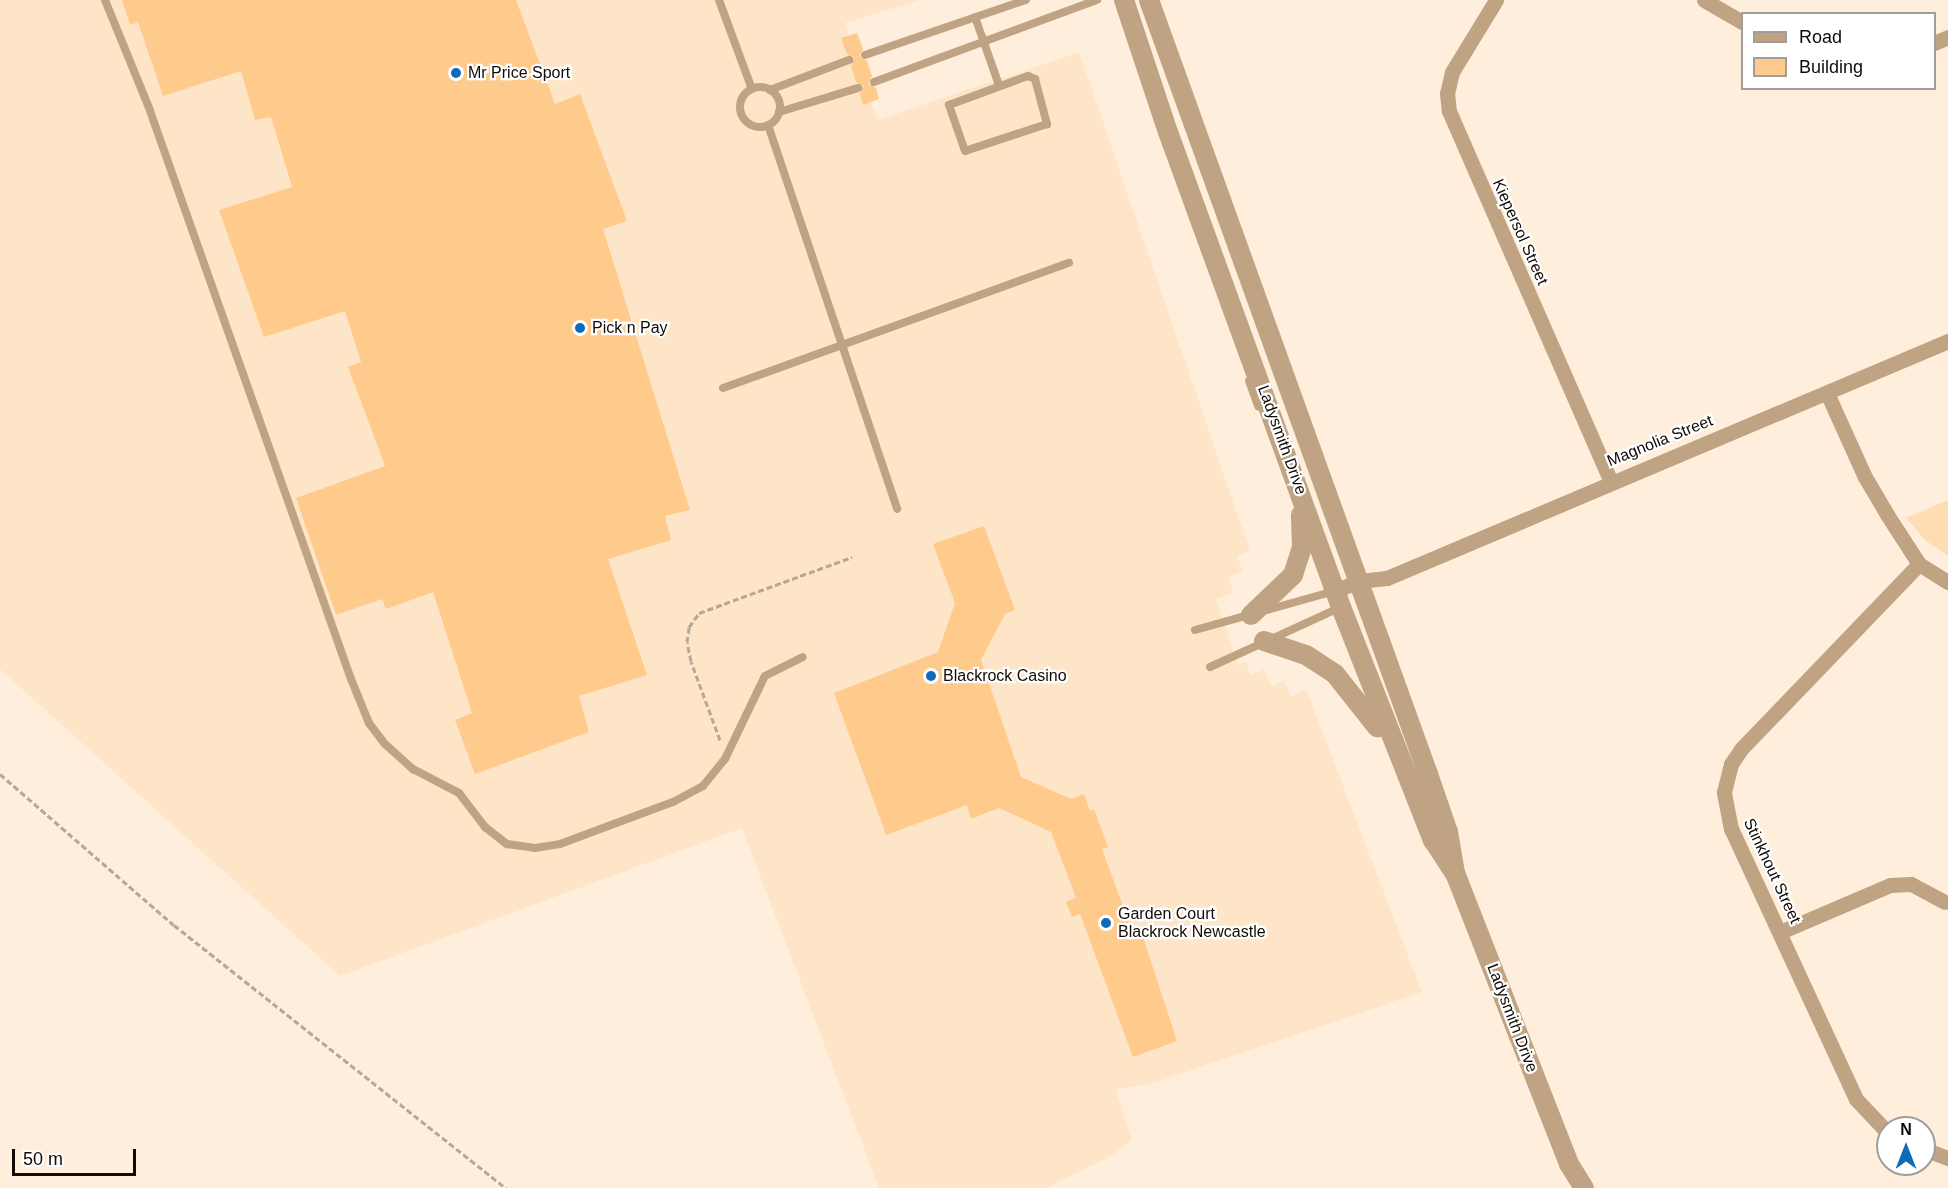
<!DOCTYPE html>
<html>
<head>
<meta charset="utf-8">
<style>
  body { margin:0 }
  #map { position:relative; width:1948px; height:1188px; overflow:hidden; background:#feeedb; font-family:Arial,sans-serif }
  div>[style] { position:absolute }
  .built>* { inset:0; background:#ffe5c7 }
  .green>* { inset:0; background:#feddb5 }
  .building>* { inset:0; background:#ffcb8c }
  .path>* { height:3px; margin-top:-1.5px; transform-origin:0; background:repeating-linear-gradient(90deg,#b5a899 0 6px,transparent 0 9px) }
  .service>* { height:8px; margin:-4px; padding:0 4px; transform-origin:4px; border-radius:4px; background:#bfa383 }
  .service>.ring { margin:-4px; padding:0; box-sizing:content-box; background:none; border:8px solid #bfa383; border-radius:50% }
  .minor>* { height:15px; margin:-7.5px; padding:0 7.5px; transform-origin:7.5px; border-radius:7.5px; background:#bfa383 }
  .tertiary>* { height:20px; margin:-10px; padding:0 10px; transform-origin:10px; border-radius:10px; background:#bfa383 }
  .dots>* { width:16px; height:16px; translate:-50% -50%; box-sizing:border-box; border:3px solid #fff; border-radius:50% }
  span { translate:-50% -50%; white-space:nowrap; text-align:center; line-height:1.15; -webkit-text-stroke:4.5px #fff; paint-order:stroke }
  .poi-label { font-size:16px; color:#120b05 }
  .left { translate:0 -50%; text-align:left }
  .street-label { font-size:16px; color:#120b05 }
  .legend { position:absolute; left:1741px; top:12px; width:195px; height:78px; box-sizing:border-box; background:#fff; border:2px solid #a09d9b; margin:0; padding:8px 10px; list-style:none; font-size:18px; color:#120b05 }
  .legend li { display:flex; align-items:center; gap:12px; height:30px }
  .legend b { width:30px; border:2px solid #a09d9b }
  .north { position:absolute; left:1876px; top:1116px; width:60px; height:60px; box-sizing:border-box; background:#fff; border:2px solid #a09d9b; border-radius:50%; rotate:0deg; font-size:16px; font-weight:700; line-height:24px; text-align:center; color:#120b05 }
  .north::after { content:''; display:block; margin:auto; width:21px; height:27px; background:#0f6ab7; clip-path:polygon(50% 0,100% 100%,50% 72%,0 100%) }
  .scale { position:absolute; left:12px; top:1149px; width:124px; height:27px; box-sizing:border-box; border:3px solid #120b05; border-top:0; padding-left:8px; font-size:18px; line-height:21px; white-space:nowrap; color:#120b05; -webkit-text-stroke:4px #fff; paint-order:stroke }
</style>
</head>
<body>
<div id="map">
  <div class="built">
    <div style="clip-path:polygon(0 0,920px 0,845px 23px,849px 36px,857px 33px,879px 99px,871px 102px,878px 120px,1079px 52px,1250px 551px,1237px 556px,1243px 571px,1228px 577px,1234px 593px,1216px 599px,1238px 665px,1246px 662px,1251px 676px,1264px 669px,1272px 687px,1284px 681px,1291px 697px,1306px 689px,1422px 992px,1156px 1082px,1116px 1090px,1132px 1140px,1109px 1157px,1046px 1188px,879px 1188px,742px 828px,340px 976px,0 669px)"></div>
  </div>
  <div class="green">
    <div style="clip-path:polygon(1948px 500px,1948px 556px,1925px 540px,1906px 518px)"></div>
  </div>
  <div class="building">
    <div style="clip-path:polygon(122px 0,516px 0,555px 104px,580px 94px,627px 221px,603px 229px,690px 510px,665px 516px,671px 540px,608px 559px,647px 675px,579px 696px,589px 732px,475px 774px,455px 720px,472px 713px,433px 592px,386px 609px,382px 599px,336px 615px,296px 498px,385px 466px,348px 367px,361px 362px,345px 311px,264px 337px,219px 210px,292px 187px,271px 117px,255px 120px,241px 71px,163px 96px,138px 22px,130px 25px)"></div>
    <div style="clip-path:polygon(857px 33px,863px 49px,859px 56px,867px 61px,872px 76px,868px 84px,876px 88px,879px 99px,863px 105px,860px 94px,864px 86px,856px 82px,851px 66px,855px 58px,847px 54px,841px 38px)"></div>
    <div style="clip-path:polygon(984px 526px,1015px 610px,1005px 614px,981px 660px,1021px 777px,1071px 799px,1084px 794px,1090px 811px,1094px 809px,1108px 847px,1102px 849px,1132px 931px,1140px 928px,1177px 1041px,1133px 1057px,1080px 914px,1072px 917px,1066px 902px,1076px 898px,1051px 832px,999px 808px,971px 819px,967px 805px,886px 835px,834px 693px,938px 652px,955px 603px,933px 544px)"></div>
  </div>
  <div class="path">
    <div style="left:720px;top:740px;width:84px;rotate:-110.2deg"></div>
    <div style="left:691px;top:661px;width:19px;rotate:-102deg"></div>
    <div style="left:687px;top:642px;width:15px;rotate:-82deg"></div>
    <div style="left:689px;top:627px;width:17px;rotate:-54deg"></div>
    <div style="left:699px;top:613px;width:163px;rotate:-20.1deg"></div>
    <div style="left:0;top:774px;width:230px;rotate:41deg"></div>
    <div style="left:174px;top:925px;width:424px;rotate:38.4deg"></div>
  </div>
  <div class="service">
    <div style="left:105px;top:0;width:117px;rotate:67.8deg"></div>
    <div style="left:149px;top:108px;width:606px;rotate:70.52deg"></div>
    <div style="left:351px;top:679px;width:48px;rotate:67.8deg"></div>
    <div style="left:369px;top:723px;width:26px;rotate:53deg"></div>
    <div style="left:385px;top:744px;width:38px;rotate:42deg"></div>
    <div style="left:413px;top:769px;width:52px;rotate:27.6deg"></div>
    <div style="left:459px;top:793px;width:43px;rotate:52.6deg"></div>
    <div style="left:485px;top:827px;width:28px;rotate:38deg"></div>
    <div style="left:507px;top:844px;width:28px;rotate:8deg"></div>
    <div style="left:535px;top:848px;width:25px;rotate:-9deg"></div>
    <div style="left:560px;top:844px;width:121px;rotate:-20.4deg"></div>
    <div style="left:673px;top:802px;width:34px;rotate:-28deg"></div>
    <div style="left:703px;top:786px;width:35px;rotate:-51deg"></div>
    <div style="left:725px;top:759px;width:92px;rotate:-64.3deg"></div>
    <div style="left:765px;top:676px;width:42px;rotate:-26.6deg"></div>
    <div style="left:719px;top:0;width:95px;rotate:69.7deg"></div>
    <div style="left:975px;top:17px;width:72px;rotate:70.6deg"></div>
    <div style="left:865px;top:55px;width:170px;rotate:-18.9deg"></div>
    <div style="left:1028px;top:76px;width:8px;rotate:23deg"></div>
    <div style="left:1035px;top:79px;width:47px;rotate:75.1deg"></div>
    <div style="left:1047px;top:124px;width:86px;rotate:161.8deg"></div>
    <div style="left:965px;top:151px;width:49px;rotate:-109.2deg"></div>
    <div style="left:949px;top:105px;width:84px;rotate:-20.2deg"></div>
    <div style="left:874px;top:82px;width:238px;rotate:-20.2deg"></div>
    <div class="ring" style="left:740px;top:87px;width:32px;height:32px"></div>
    <div style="left:770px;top:90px;width:85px;rotate:-20.8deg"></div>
    <div style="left:779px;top:112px;width:83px;rotate:-16.9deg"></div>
    <div style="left:768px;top:125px;width:405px;rotate:71.4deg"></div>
    <div style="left:1249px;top:381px;width:27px;rotate:70deg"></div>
    <div style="left:723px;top:388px;width:368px;rotate:-19.9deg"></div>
    <div style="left:1195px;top:630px;width:145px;rotate:-15.6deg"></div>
    <div style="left:1210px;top:667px;width:142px;rotate:-24.6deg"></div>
  </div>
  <div class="minor">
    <div style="left:1496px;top:0;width:84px;rotate:121.4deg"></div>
    <div style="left:1452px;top:72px;width:22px;rotate:103deg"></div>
    <div style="left:1447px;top:93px;width:18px;rotate:84deg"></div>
    <div style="left:1449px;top:111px;width:404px;rotate:66.4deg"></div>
    <div style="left:1704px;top:0;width:44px;rotate:30.1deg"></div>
    <div style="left:1934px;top:43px;width:15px;rotate:-23deg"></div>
    <div style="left:1827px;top:393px;width:92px;rotate:65.7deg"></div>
    <div style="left:1865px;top:477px;width:45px;rotate:59.5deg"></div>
    <div style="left:1888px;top:516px;width:57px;rotate:57.1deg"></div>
    <div style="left:1919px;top:564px;width:34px;rotate:32deg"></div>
    <div style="left:1335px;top:591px;width:26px;rotate:-23deg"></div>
    <div style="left:1359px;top:581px;width:28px;rotate:-6deg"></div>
    <div style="left:1387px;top:578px;width:609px;rotate:-22.9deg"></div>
    <div style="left:1780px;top:932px;width:120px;rotate:-23.1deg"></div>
    <div style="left:1890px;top:885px;width:21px;rotate:-3deg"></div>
    <div style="left:1911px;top:884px;width:38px;rotate:28deg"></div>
    <div style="left:1888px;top:1133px;width:47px;rotate:-133.3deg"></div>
    <div style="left:1856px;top:1099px;width:298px;rotate:-114.8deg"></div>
    <div style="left:1731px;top:829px;width:38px;rotate:-101deg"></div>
    <div style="left:1724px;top:792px;width:29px;rotate:-76deg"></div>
    <div style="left:1731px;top:764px;width:18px;rotate:-56deg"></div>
    <div style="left:1741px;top:749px;width:257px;rotate:-46.1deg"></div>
    <div style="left:1924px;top:1149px;width:26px;rotate:21deg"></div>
  </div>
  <div class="tertiary">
    <div style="left:1124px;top:0;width:139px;rotate:71.6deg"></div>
    <div style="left:1168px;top:132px;width:506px;rotate:69.99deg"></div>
    <div style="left:1341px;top:607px;width:251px;rotate:68.5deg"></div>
    <div style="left:1433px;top:840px;width:38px;rotate:57deg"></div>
    <div style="left:1149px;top:0;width:823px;rotate:70.18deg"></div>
    <div style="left:1428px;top:774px;width:61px;rotate:71deg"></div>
    <div style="left:1448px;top:832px;width:42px;rotate:80.3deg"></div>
    <div style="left:1455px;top:873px;width:313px;rotate:68.6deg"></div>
    <div style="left:1569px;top:1164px;width:28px;rotate:58deg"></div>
    <div style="left:1251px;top:615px;width:58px;rotate:-43.6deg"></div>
    <div style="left:1293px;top:575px;width:29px;rotate:-72deg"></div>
    <div style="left:1302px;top:547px;width:32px;rotate:-92deg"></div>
    <div style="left:1264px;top:641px;width:44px;rotate:18.4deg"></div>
    <div style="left:1306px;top:655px;width:35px;rotate:33deg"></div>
    <div style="left:1335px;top:674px;width:68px;rotate:51.6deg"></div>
  </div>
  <div class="dots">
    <div style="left:456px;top:73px;background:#0f6ab7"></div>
    <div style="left:580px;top:328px;background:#0f6ab7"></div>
    <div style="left:931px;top:676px;background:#0f6ab7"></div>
    <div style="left:1106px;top:923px;background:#0f6ab7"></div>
  </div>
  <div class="poi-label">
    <span class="left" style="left:468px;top:73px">Mr Price Sport</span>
    <span class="left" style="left:592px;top:328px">Pick n Pay</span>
    <span class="left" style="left:943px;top:676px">Blackrock Casino</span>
    <span class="left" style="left:1118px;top:923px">Garden Court<br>Blackrock Newcastle</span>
  </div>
  <div class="street-label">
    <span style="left:1520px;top:232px;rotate:66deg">Kiepersol Street</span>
    <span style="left:1282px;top:440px;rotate:70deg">Ladysmith Drive</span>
    <span style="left:1660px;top:441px;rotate:-22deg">Magnolia Street</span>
    <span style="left:1772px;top:871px;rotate:65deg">Stinkhout Street</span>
    <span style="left:1512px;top:1018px;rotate:69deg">Ladysmith Drive</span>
  </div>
  <ul class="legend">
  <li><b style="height:8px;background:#bfa383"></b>Road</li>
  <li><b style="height:16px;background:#ffcb8c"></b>Building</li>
  </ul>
  <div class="north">N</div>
  <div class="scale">50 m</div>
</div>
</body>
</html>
